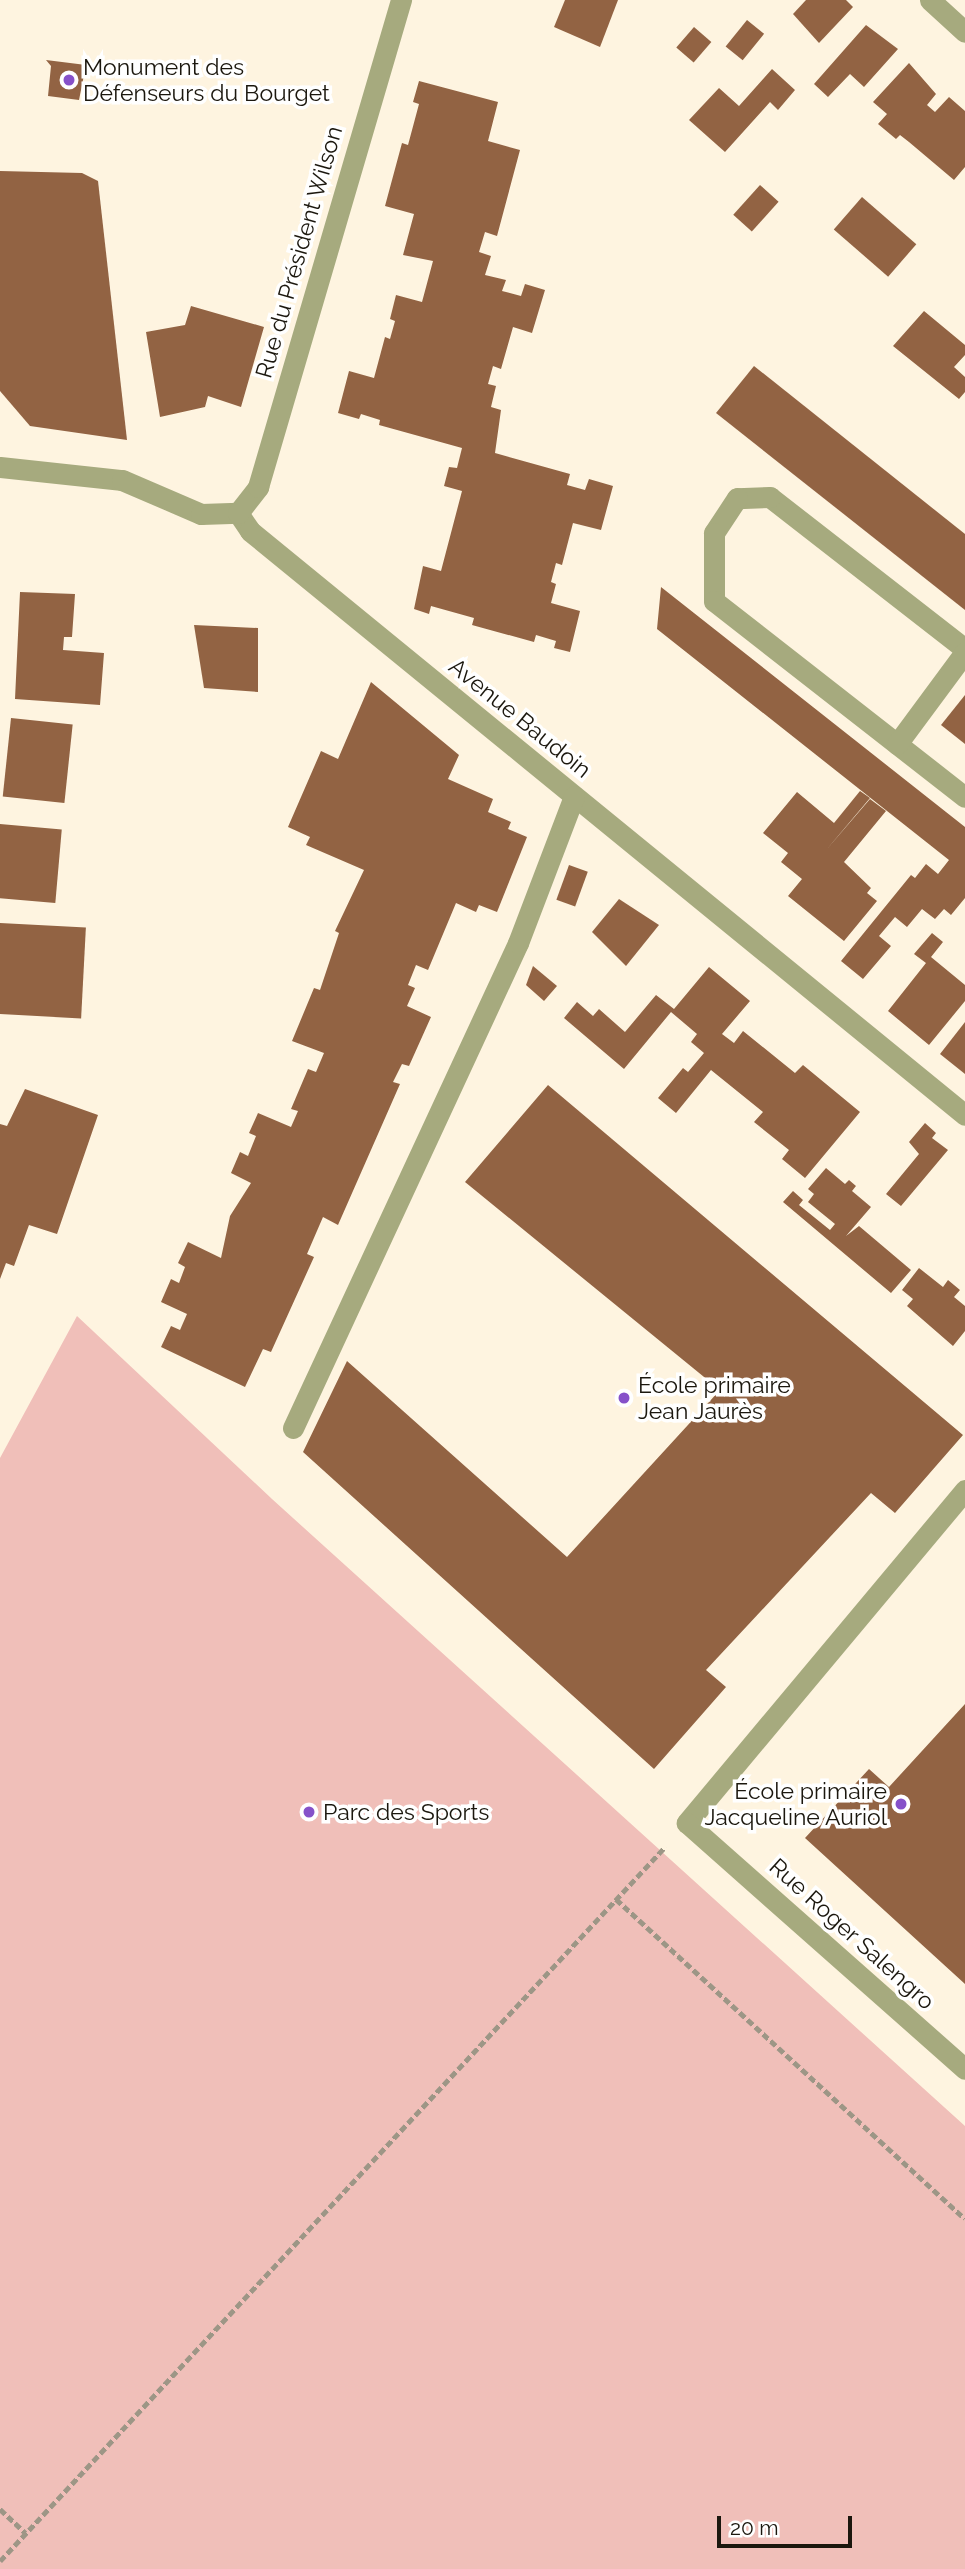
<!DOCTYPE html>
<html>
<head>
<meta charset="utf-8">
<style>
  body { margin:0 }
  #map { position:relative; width:965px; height:2569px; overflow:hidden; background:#fef4e0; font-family:Raleway,sans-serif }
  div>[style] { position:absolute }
  .green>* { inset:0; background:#f0bfb9 }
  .building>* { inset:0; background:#926343; transform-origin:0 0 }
  .path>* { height:4.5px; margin-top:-2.25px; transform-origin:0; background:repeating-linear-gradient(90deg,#9d9686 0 7px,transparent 0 10.5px) }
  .lane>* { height:21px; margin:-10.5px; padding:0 10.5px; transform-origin:10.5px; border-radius:10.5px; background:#a6aa7e }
  .street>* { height:21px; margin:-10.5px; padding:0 10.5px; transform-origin:10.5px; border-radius:10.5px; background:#a6aa7e }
  .dots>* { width:19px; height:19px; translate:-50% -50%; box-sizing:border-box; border:4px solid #fff; border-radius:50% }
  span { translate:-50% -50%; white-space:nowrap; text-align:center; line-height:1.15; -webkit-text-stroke:7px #fff; paint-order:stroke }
  .poi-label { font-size:23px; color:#1b170e }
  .left { translate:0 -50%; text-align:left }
  .right { translate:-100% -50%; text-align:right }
  .street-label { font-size:23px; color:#1b170e }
  .scale { position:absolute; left:717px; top:2516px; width:135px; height:32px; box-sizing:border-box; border:4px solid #1b170e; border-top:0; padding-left:9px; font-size:21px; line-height:24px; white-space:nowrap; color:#1b170e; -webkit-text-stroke:5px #fff; paint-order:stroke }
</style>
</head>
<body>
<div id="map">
  <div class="green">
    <div style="clip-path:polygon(77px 1316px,272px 1499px,965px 2126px,965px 2569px,0 2569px,0 1458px)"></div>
  </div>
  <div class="building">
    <div style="clip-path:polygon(565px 0,618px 0,600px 47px,554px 27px)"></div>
    <div style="clip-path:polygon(806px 0,846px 0,853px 7px,819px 43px,793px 14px)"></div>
    <div style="left:747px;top:20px;width:22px;height:34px;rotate:39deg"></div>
    <div style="clip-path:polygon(866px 25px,898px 49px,864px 87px,850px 74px,828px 97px,814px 84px)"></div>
    <div style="left:694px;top:27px;width:23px;height:27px;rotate:41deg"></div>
    <div style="clip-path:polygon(46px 60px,86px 65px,79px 100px,48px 96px,51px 66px)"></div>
    <div style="clip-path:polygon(909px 63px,936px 94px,927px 105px,935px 112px,949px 97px,965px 111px,965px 167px,954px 180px,909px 142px,900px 135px,896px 139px,878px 124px,887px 114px,873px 102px)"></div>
    <div style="clip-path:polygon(772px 69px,795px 90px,778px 110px,770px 102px,725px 152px,689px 120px,719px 88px,739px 106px)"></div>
    <div style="clip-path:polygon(419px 81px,498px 102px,488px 141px,520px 150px,497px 236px,485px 232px,479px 252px,491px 256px,485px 275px,506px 280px,502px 291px,521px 296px,525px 284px,545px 290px,532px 333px,513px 327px,501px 369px,493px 366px,488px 384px,496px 386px,491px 407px,501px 410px,495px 453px,570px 474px,567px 485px,585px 490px,589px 479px,613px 486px,601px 530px,573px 523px,562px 565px,556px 563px,551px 582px,556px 584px,551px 603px,580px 611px,570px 652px,554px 648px,556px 641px,536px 635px,534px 642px,472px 625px,474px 618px,431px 606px,429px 614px,414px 609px,423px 566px,441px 571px,462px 491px,444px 486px,449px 467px,457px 468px,462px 448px,379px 425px,380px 420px,361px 414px,359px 419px,338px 413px,349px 371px,374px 378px,385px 337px,390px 339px,395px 321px,390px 319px,396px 295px,422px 302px,433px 261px,403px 255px,414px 214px,385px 206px,402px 143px,408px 145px,419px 104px,413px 102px)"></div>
    <div style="clip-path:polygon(0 171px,82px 173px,98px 181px,127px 440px,30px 426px,0 391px)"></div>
    <div style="left:760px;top:185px;width:25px;height:40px;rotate:42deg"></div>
    <div style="left:862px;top:197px;width:72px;height:43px;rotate:41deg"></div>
    <div style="clip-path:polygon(191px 306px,264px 327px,241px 407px,208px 396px,205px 407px,160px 417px,146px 332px,185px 325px)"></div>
    <div style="clip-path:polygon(924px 311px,965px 345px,965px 355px,954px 367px,965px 377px,965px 392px,959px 399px,893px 346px)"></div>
    <div style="clip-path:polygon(754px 366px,965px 534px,965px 610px,716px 413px)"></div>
    <div style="clip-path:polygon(661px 587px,965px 827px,965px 898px,951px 915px,944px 909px,935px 919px,922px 909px,907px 927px,895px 917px,879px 936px,891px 946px,863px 979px,841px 961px,911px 875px,915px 878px,926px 864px,938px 874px,949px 860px,657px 629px)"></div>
    <div style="clip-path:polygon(20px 592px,75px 594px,72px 637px,64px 637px,63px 650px,104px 653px,100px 705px,15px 699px)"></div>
    <div style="clip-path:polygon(194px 625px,258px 628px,258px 692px,204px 688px)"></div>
    <div style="clip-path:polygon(371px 682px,459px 755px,448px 779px,493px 799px,488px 812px,511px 822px,508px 829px,527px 837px,497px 912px,479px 905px,476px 912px,456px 903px,428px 970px,416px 965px,408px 985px,415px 988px,407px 1006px,431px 1017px,409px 1066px,402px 1064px,393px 1082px,400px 1084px,338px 1225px,323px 1217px,307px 1254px,314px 1257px,271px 1352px,263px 1349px,245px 1387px,161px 1347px,171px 1326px,180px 1330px,187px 1314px,161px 1302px,171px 1279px,179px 1283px,185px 1267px,178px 1263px,188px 1242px,221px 1258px,230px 1216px,251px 1183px,231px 1173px,240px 1152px,248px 1156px,256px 1136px,249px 1133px,258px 1113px,291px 1127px,298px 1111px,291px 1109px,308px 1069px,316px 1072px,324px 1053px,292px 1041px,314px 988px,320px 990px,339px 933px,335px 931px,364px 870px,306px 845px,310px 837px,288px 827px,321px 751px,338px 759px)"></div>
    <div style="clip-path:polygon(965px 695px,965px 744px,941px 725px)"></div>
    <div style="left:11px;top:718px;width:62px;height:79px;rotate:6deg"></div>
    <div style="clip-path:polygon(860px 791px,870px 798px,827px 849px,870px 799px,886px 811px,844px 862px,871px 888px,867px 893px,877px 901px,844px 941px,788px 896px,802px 879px,781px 862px,788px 853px,763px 833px,797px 792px,834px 823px)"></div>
    <div style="left:0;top:824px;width:62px;height:74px;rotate:5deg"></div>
    <div style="left:569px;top:865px;width:20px;height:37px;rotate:20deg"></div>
    <div style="clip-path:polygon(619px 899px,659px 925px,626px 966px,592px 932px)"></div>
    <div style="left:0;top:923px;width:86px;height:91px;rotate:3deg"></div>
    <div style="clip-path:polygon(932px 933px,943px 942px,931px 957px,965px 985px,965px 1001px,929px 1045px,888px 1011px,926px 963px,914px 954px)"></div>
    <div style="clip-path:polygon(533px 966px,557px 986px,544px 1001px,526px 985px)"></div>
    <div style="clip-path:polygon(709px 967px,750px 1001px,722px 1034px,734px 1043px,743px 1031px,795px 1073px,803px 1065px,860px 1112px,805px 1178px,782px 1159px,789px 1150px,754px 1122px,763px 1112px,711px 1070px,676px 1113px,658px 1098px,683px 1068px,688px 1072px,704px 1053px,691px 1042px,697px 1034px,671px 1012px,624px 1069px,564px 1018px,577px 1002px,593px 1016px,599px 1009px,625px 1032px,656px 995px,674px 1009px)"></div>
    <div style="clip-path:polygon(965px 1022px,965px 1074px,940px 1054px)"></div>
    <div style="clip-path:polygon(548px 1085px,963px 1435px,895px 1513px,871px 1493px,706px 1670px,726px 1687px,654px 1769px,303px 1452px,347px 1361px,567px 1557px,720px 1390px,465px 1182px)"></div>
    <div style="clip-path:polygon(25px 1089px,98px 1115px,57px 1234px,29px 1225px,14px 1266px,6px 1263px,0 1279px,0 1124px,7px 1126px)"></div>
    <div style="clip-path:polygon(925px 1123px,936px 1133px,932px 1138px,948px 1150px,901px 1206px,886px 1194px,919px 1154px,909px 1142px)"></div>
    <div style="clip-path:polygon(826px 1168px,845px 1184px,849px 1180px,856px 1186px,852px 1191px,871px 1207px,846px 1236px,859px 1226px,911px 1270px,891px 1293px,783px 1202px,793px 1191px,803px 1200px,799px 1205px,830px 1230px,835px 1224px,808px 1202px,814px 1194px,808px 1189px)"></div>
    <div style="clip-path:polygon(919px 1268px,943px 1287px,948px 1280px,960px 1290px,954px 1297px,965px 1306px,965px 1331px,953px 1346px,907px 1306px,913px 1299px,902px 1290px)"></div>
    <div style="clip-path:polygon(965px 1704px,965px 1984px,805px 1838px,869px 1769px,889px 1787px)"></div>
  </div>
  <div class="path">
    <div style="left:616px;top:1899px;width:473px;rotate:42.5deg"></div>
    <div style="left:0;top:2509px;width:35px;rotate:43deg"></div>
    <div style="left:0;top:2561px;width:976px;rotate:-47.04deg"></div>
  </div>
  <div class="lane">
    <div style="left:965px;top:649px;width:247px;rotate:-142.1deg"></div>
    <div style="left:770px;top:497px;width:33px;rotate:178deg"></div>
    <div style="left:737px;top:498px;width:42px;rotate:123.3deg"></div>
    <div style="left:714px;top:533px;width:68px;rotate:90deg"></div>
    <div style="left:714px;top:601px;width:318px;rotate:38deg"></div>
    <div style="left:897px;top:744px;width:114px;rotate:-53.5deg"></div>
  </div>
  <div class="street">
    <div style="left:930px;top:0;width:47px;rotate:42.4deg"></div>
    <div style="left:0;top:467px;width:123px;rotate:6.1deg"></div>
    <div style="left:122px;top:480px;width:86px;rotate:23.3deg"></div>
    <div style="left:201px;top:514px;width:37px;rotate:-2deg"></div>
    <div style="left:238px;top:513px;width:22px;rotate:56deg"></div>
    <div style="left:250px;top:531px;width:923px;rotate:39.24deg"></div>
    <div style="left:238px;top:513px;width:33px;rotate:-52deg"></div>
    <div style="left:258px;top:487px;width:508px;rotate:-73.64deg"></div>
    <div style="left:293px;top:1428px;width:535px;rotate:-65.11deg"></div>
    <div style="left:518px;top:943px;width:157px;rotate:-69.1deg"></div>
    <div style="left:965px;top:1490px;width:434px;rotate:129.9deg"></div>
    <div style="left:687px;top:1823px;width:371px;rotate:41.5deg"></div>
  </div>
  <div class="dots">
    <div style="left:69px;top:80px;background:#8651c9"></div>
    <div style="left:624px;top:1398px;background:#8651c9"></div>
    <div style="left:901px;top:1804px;background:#8651c9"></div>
    <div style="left:309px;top:1812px;background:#8651c9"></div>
  </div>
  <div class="poi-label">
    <span class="left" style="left:83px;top:80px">Monument des<br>Défenseurs du Bourget</span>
    <span class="left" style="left:638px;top:1398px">École primaire<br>Jean Jaurès</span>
    <span class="right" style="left:887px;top:1804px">École primaire<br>Jacqueline Auriol</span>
    <span class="left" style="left:323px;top:1812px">Parc des Sports</span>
  </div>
  <div class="street-label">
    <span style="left:299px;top:252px;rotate:-74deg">Rue du Président Wilson</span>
    <span style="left:520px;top:718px;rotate:39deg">Avenue Baudoin</span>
    <span style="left:852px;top:1934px;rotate:42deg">Rue Roger Salengro</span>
  </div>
  <div class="scale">20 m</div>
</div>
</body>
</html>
